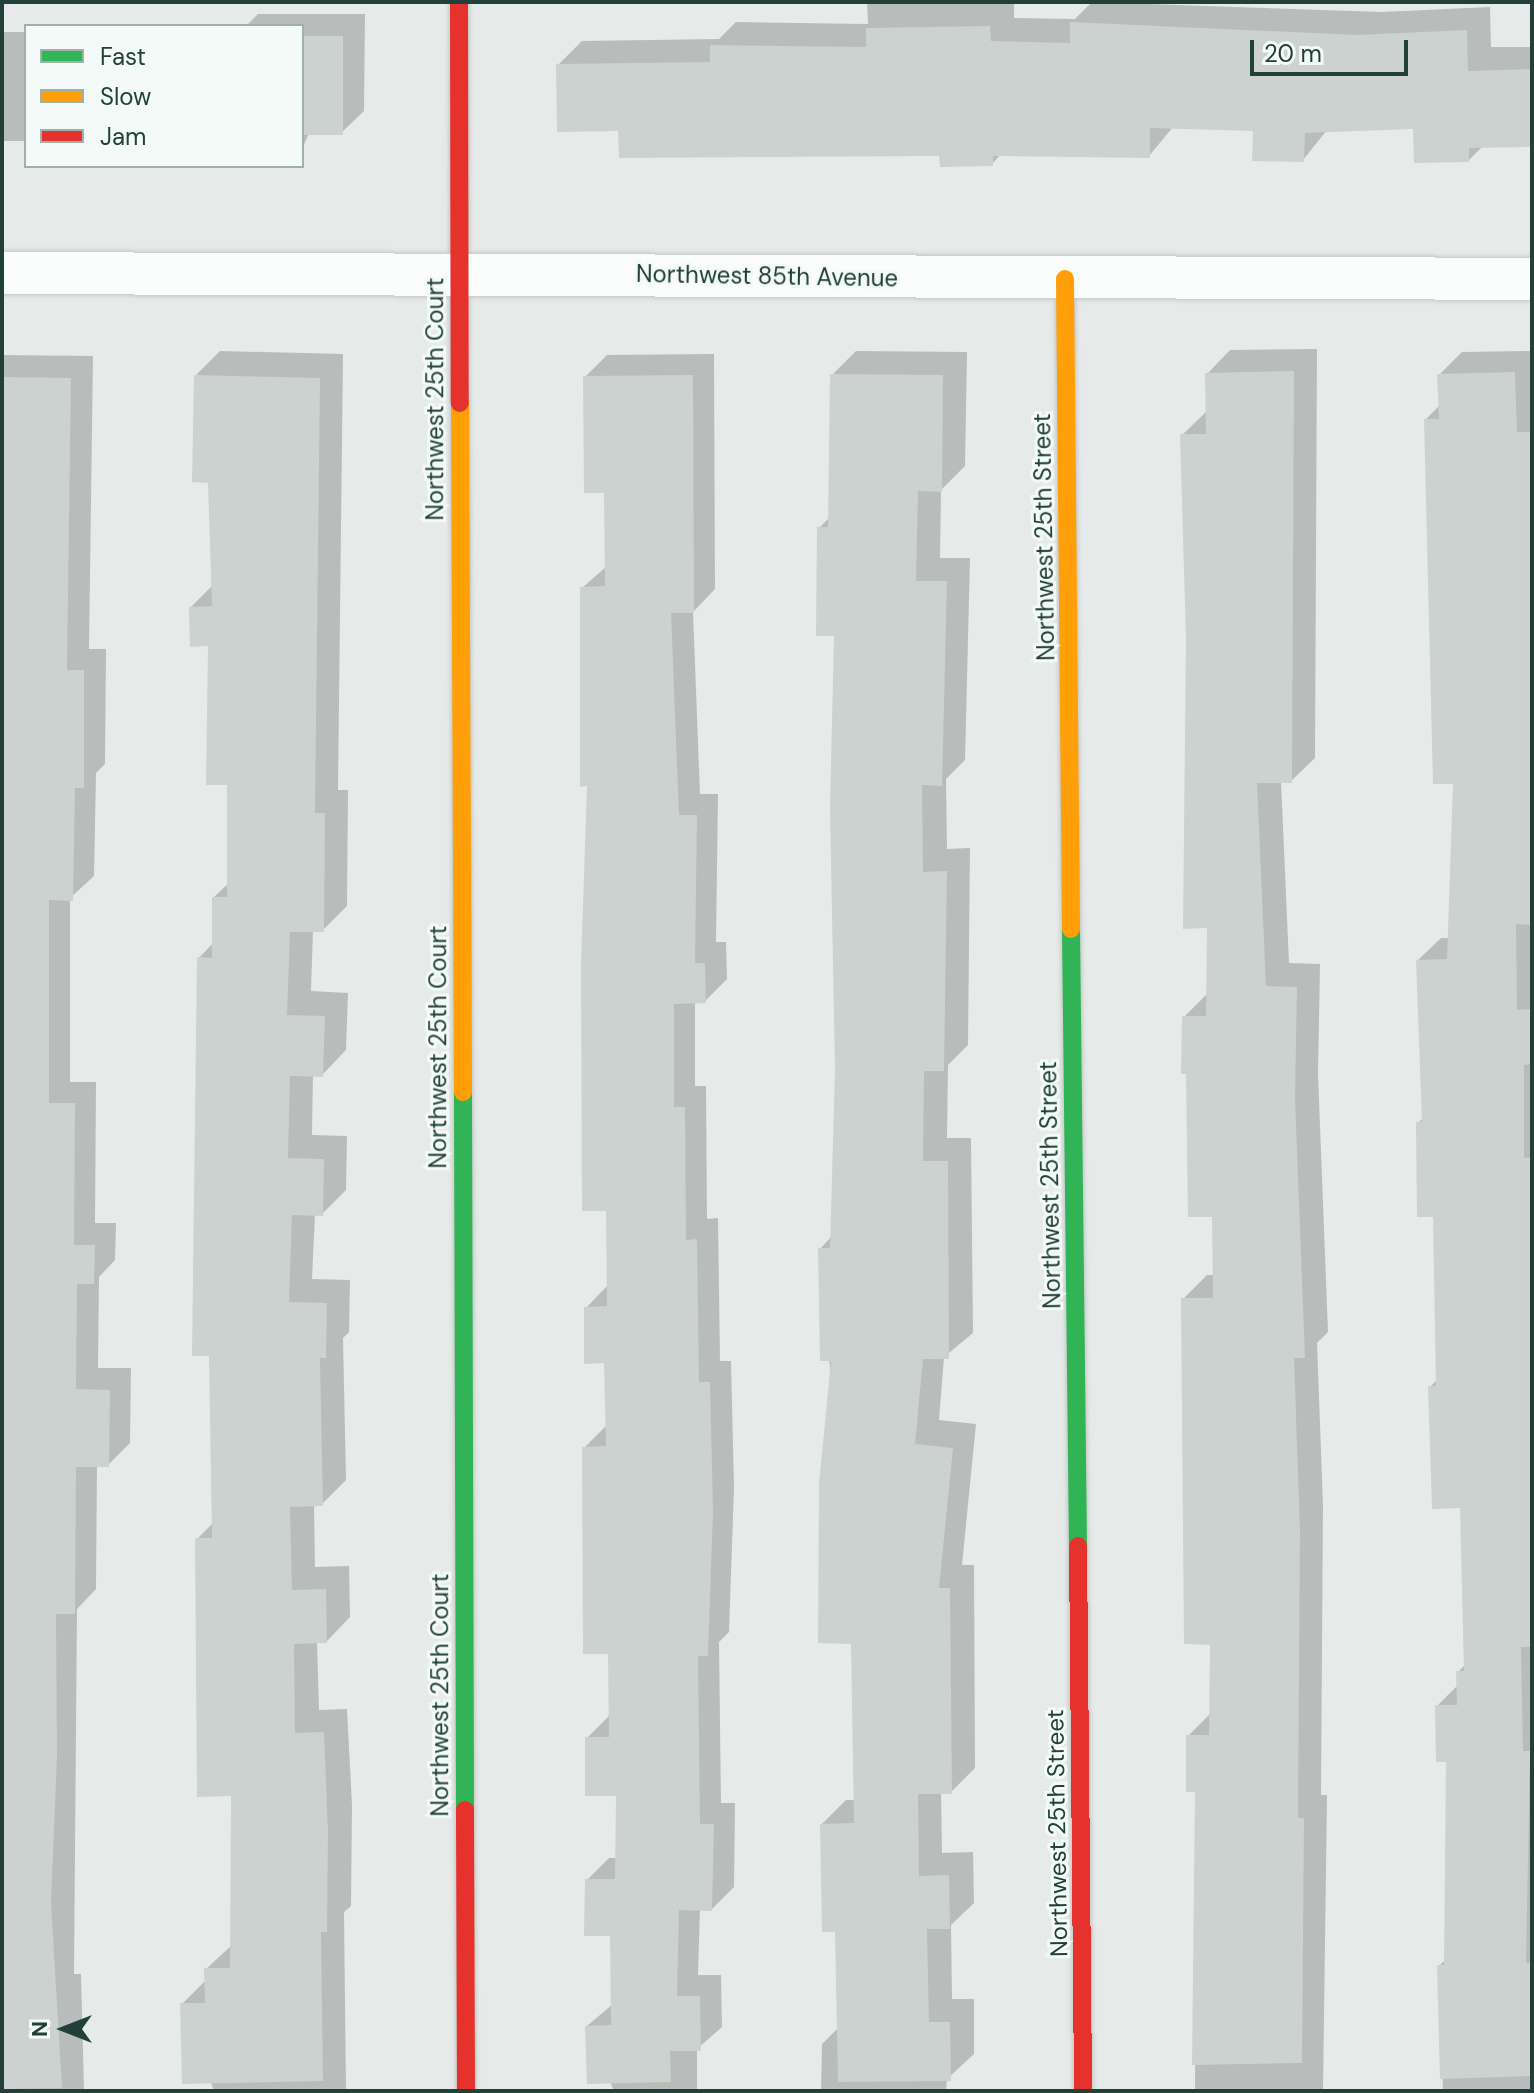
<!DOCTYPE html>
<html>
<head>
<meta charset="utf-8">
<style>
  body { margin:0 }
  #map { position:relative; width:1534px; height:2093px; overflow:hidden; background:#e6ebe9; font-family:"DM Sans",sans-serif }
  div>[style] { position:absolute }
  .shadow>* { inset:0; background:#0003; transform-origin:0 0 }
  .building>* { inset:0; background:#ccd2d0; transform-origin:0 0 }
  .roads { filter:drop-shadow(0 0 2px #c3c8c6) drop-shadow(0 0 2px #c3c8c6) }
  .street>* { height:42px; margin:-21px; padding:0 21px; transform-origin:21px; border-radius:21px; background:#fbfcfc }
  .fast>* { height:18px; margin:-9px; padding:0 9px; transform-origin:9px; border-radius:9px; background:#30b455 }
  .slow>* { height:18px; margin:-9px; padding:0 9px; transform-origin:9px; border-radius:9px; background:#ff9f0a }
  .jam>* { height:18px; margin:-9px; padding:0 9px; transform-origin:9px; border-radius:9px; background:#e5322d }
  span { translate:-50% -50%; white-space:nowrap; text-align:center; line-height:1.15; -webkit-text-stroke:6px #f4faf7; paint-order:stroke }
  .street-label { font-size:24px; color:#21403a }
  .frame { position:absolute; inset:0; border:4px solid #21403a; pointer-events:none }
  .legend { position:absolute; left:24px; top:24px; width:280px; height:144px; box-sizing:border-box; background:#f4faf7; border:2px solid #a0b0ab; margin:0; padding:10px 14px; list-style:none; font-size:24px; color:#21403a }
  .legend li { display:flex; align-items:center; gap:16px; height:40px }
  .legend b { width:40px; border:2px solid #a0b0ab }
  .north { position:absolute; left:24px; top:1989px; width:80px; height:80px; -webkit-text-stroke:6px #f4faf7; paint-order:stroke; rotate:270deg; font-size:22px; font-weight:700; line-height:32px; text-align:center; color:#21403a }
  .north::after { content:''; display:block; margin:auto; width:28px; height:36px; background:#21403a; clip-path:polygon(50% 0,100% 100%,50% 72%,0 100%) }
  .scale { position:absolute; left:1250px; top:40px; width:158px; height:36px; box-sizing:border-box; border:4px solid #21403a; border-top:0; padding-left:10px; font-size:24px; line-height:28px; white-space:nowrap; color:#21403a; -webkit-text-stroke:6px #f4faf7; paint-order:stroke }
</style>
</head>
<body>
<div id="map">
  <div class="shadow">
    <div style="clip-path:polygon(867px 2px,1014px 2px,1014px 18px,1075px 19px,1092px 2px,1382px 12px,1490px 7px,1491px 47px,1532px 47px,1532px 145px,1483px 146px,1469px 160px,1415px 127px,1327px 130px,1303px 160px,1255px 129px,1173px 127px,1149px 156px,1001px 154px,992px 164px,941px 154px,620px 129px,558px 65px,582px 41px,719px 39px,736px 22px,868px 24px)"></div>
    <div style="clip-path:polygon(258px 14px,365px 14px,364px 111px,341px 133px,309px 133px,302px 149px,302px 26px,237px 26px,246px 26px)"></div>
    <div style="left:2px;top:32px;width:24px;height:109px"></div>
    <div style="clip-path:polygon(66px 166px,121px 166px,66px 168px)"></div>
    <div style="clip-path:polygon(1317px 349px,1315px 758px,1291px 781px,1281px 781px,1289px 963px,1320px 964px,1318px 1074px,1328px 1332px,1317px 1343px,1323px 1505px,1321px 1795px,1327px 1795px,1323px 2091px,1195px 2091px,1197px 1790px,1188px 1736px,1211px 1713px,1212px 1643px,1183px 1299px,1207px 1275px,1215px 1275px,1214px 1215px,1188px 1072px,1184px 1017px,1208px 993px,1209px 926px,1188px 638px,1182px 435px,1206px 412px,1207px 374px,1230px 350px)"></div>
    <div style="clip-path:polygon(220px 351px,343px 354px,338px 790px,348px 790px,347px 906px,323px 930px,313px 930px,311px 991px,348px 993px,346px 1050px,322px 1075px,313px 1074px,312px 1135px,347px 1136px,346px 1190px,322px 1214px,315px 1214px,312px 1279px,350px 1280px,349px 1332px,343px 1338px,346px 1480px,322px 1504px,314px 1504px,315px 1567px,349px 1566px,350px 1617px,326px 1642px,317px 1642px,319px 1710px,347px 1709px,352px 1805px,351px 1906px,344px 1912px,346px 2091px,214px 2091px,182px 2004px,206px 1980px,206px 1969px,232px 1945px,233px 1794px,197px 1539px,214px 1522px,199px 958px,214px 942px,214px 897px,229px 883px,229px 783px,210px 644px,191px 607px,213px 585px,210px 481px,196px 375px)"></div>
    <div style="clip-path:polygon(856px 351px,967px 352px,965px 466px,941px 490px,940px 558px,970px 558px,965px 760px,946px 779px,947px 849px,970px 848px,968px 1045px,948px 1065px,947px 1138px,971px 1138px,973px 1333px,944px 1357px,939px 1420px,976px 1424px,962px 1565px,974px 1565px,975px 1768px,951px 1792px,941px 1792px,942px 1853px,973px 1852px,974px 1903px,951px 1925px,952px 1999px,974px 1999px,974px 2054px,947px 2079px,946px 2091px,821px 2091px,822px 2044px,839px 2027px,837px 1930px,822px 1824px,846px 1800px,855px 1800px,853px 1642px,820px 1249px,832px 1236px,837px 1070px,836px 634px,819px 528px,830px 517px,832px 375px)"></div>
    <div style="clip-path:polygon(1532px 351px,1532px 2091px,1443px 2091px,1439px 1966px,1446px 1959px,1448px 1760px,1437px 1706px,1459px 1684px,1458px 1672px,1466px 1664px,1462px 1506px,1430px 1387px,1438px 1379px,1435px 1215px,1418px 1123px,1423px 1118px,1418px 960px,1441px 938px,1450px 938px,1455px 782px,1426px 419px,1440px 405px,1439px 375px,1462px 352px)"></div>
    <div style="clip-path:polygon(714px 354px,715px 589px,693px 612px,700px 794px,718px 794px,716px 942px,726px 942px,727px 979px,705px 1001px,695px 1001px,695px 1086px,706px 1086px,707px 1219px,718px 1218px,720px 1361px,731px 1361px,734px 1488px,729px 1632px,719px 1642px,721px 1803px,735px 1803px,734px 1887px,712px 1909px,700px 1908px,698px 1975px,721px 1975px,722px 2027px,697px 2049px,697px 2091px,614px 2091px,587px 2026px,613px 2004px,612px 1934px,587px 1880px,609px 1858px,617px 1858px,618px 1794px,587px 1738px,609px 1716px,610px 1652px,584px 1448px,606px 1426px,606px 1361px,586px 1308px,607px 1286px,608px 1209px,582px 588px,607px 566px,606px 491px,585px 377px,607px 355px)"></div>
    <div style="clip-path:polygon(2px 355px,93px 356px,89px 649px,106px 649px,105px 764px,96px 773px,94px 876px,70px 898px,70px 1082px,96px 1082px,95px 1223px,116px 1223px,115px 1260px,99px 1277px,98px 1368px,131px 1368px,130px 1443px,108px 1465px,97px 1465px,96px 1589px,77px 1609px,74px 1974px,81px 1974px,84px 2091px,2px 2091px)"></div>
  </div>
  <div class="building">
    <div style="clip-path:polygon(1070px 22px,1357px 35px,1467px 30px,1468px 71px,1532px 69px,1532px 147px,1469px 148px,1469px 162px,1414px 163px,1413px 129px,1305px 133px,1304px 162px,1252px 161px,1253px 131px,1150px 128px,1150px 158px,993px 156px,993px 166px,940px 167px,939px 156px,619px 158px,618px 131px,557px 132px,556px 64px,710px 62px,710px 45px,866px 47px,866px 28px,990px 26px,991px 41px,1070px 43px)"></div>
    <div style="left:302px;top:36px;width:41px;height:99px"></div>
    <div style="clip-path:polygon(1294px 371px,1292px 783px,1257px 783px,1266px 986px,1297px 987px,1295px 1099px,1305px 1358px,1294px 1358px,1300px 1529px,1298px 1818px,1304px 1818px,1302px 2063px,1192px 2065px,1195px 1792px,1186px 1792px,1186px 1735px,1209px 1735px,1210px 1645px,1184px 1644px,1181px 1298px,1213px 1298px,1212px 1217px,1188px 1217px,1186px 1074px,1181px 1074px,1182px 1016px,1206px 1016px,1207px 928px,1183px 929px,1186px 638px,1180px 434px,1206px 434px,1205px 373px)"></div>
    <div style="clip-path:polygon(1515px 372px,1517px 432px,1532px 432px,1532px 925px,1516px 924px,1517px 1010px,1532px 1009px,1532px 1064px,1524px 1065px,1524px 1158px,1532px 1157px,1532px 1647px,1521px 1647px,1523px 1751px,1530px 1751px,1526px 1963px,1532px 1963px,1532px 2076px,1440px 2079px,1437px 1965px,1444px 1965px,1446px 1762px,1436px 1762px,1435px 1705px,1457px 1705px,1456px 1671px,1464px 1671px,1460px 1508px,1432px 1509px,1428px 1386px,1436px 1386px,1433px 1217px,1417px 1217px,1416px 1122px,1422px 1122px,1416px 960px,1447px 959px,1453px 784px,1433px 784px,1424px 419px,1439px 419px,1437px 374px)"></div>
    <div style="clip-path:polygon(830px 374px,943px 375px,942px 492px,918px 491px,916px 581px,947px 581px,942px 786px,922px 785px,923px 872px,947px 871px,944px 1071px,924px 1071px,923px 1161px,948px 1161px,949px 1359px,923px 1359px,915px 1444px,953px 1448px,939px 1588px,950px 1588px,952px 1794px,918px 1794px,919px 1876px,949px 1875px,950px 1929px,927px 1929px,929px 2022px,950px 2022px,951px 2081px,838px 2082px,835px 1932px,822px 1932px,820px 1824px,854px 1823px,851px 1644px,818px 1643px,819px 1484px,831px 1361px,820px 1361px,818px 1248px,830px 1248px,835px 1070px,830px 808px,834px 636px,816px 636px,817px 527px,828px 527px)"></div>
    <div style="clip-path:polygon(194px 375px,320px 378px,315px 813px,325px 813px,324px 932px,290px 932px,287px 1015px,325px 1016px,323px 1077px,290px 1076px,288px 1158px,324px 1159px,323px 1216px,292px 1215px,289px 1302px,327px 1303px,326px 1358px,320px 1358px,323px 1506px,290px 1507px,292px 1590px,326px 1589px,327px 1643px,294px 1644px,295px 1733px,324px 1732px,328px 1831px,327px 1932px,321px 1932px,323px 2081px,182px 2084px,180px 2003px,205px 2003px,204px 1968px,230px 1968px,231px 1796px,197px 1797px,195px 1538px,212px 1538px,209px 1356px,192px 1356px,197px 957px,212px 958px,212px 897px,227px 897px,227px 785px,206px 785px,208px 646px,190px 647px,189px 607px,212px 606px,208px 483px,192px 482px)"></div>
    <div style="clip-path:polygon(693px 375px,694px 613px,671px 613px,679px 815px,697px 815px,695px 963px,705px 963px,706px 1003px,674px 1004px,674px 1107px,685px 1107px,686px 1240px,697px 1239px,699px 1382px,710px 1382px,713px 1511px,708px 1656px,698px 1656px,700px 1824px,714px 1824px,712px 1911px,679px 1910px,677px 1996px,700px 1996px,701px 2051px,670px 2051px,671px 2082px,587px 2084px,585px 2026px,611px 2025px,610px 1936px,584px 1936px,585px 1879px,615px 1879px,616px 1796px,585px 1796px,585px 1737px,609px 1737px,608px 1654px,583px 1654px,582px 1447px,606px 1446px,604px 1363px,584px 1364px,584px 1307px,607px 1306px,606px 1211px,582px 1211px,581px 964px,587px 786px,580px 787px,580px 587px,605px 586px,604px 493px,584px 493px,583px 376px)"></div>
    <div style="clip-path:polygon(2px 377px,71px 378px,67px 670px,84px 670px,84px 788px,75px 788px,73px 901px,49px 900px,49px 1103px,75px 1103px,74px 1245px,95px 1245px,94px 1284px,77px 1284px,76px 1389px,110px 1390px,109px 1467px,76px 1467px,75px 1614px,56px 1614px,57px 1757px,51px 1903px,62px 2088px,2px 2089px)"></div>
  </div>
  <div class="roads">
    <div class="street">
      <div style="left:2px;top:273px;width:1530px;rotate:0.22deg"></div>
    </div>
    <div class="fast">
      <div style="left:1071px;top:929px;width:617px;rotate:89.35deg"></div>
      <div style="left:463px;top:1092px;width:718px;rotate:89.84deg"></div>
    </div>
    <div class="slow">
      <div style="left:1065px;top:279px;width:650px;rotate:89.47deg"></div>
      <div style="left:460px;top:403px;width:689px;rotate:89.75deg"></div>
    </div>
    <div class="jam">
      <div style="left:459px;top:2px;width:401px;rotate:89.9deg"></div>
      <div style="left:1078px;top:1546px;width:545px;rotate:89.47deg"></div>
      <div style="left:465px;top:1810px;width:281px;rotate:89.8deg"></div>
    </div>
  </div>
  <div class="street-label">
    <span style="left:767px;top:276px;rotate:1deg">Northwest 85th Avenue</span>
    <span style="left:435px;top:399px;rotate:-90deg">Northwest 25th Court</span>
    <span style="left:1044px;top:537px;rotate:-91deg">Northwest 25th Street</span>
    <span style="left:438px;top:1047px;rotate:-90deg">Northwest 25th Court</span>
    <span style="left:1050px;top:1185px;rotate:-91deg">Northwest 25th Street</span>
    <span style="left:440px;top:1695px;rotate:-90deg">Northwest 25th Court</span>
    <span style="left:1057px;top:1833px;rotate:-91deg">Northwest 25th Street</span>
  </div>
  <div class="frame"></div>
  <ul class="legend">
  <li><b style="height:10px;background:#30b455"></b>Fast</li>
  <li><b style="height:10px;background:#ff9f0a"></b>Slow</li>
  <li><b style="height:10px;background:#e5322d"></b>Jam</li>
  </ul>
  <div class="north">N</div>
  <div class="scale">20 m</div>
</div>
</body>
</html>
